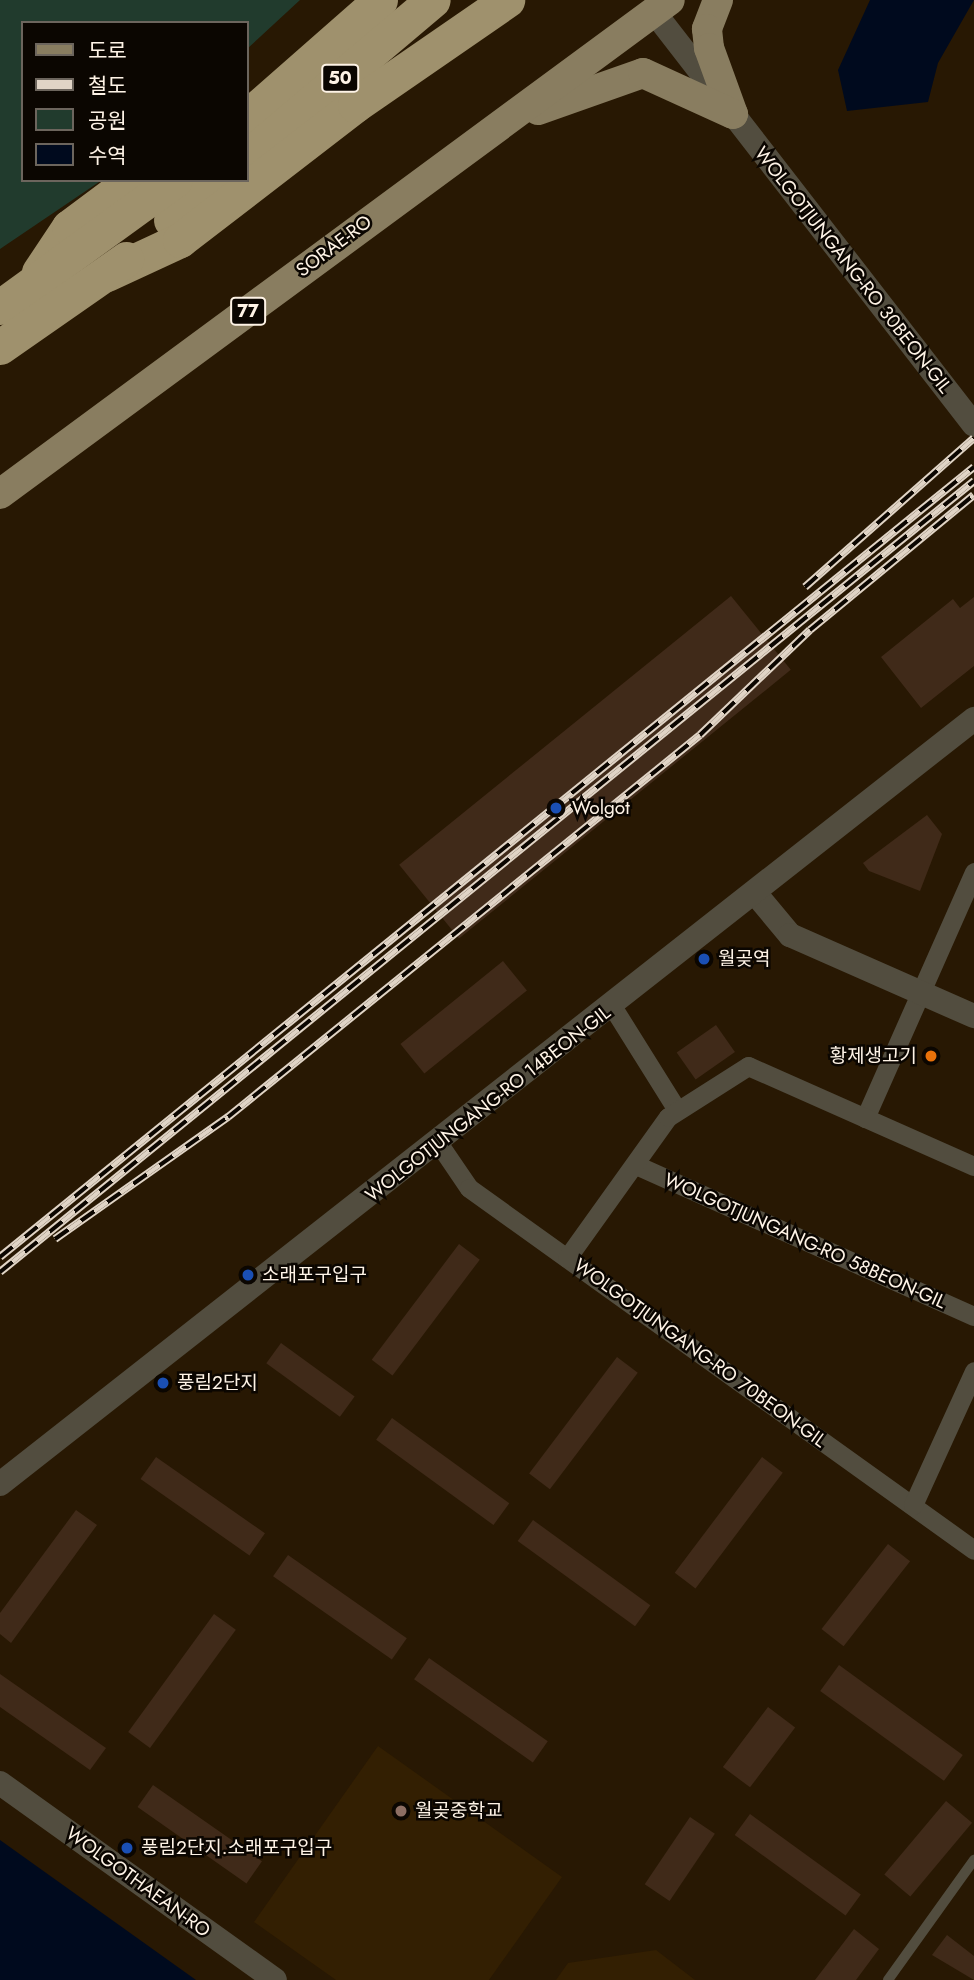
<!DOCTYPE html>
<html>
<head>
<meta charset="utf-8">
<style>
  body { margin:0 }
  #map { position:relative; width:974px; height:1980px; overflow:hidden; background:#281803; font-family:Jost,"Noto Sans KR",sans-serif }
  div>[style] { position:absolute }
  .built>* { inset:0; background:#331f02 }
  .green>* { inset:0; background:#213b2d }
  .water>* { inset:0; background:#000a1e }
  .building>* { inset:0; background:#402a19; transform-origin:0 0 }
  .service>* { height:10px; margin:-5px; padding:0 5px; transform-origin:5px; border-radius:5px; background:#524d3f }
  .minor>* { height:19px; margin:-9.5px; padding:0 9.5px; transform-origin:9.5px; border-radius:9.5px; background:#524d3f }
  .tertiary>* { height:24px; margin:-12px; padding:0 12px; transform-origin:12px; border-radius:12px; background:#524d3f }
  .primary>* { height:30px; margin:-15px; padding:0 15px; transform-origin:15px; border-radius:15px; background:#897d60 }
  .motorway>* { height:35px; margin:-17.5px; padding:0 17.5px; transform-origin:17.5px; border-radius:17.5px; background:#9f916d }
  .rail>* { height:8px; margin-top:-4px; transform-origin:0; background:repeating-linear-gradient(90deg,#0b0601 0 16px,#e0d4c6 0 32px); box-sizing:border-box; border-block:2px solid #e0d4c6 }
  .dots>* { width:19px; height:19px; translate:-50% -50%; box-sizing:border-box; border:4px solid #0b0601; border-radius:50% }
  span { translate:-50% -50%; white-space:nowrap; text-align:center; line-height:1.15; -webkit-text-stroke:5px #0b0601; paint-order:stroke }
  .shield-label span { padding:2px 5px; background:#0b0601; border:2px solid; border-radius:5px; -webkit-text-stroke-width:0 }
  .shield-label { font-size:18px; color:#fef3e6; font-weight:700 }
  .street-label { font-size:19px; color:#fef3e6 }
  .poi-label { font-size:19px; color:#fef3e6 }
  .left { translate:0 -50%; text-align:left }
  .right { translate:-100% -50%; text-align:right }
  .legend { position:absolute; left:21px; top:21px; width:228px; height:161px; box-sizing:border-box; background:#0b0601; border:2px solid #6c655d; margin:0; padding:9px 12px; list-style:none; font-size:21px; color:#fef3e6 }
  .legend li { display:flex; align-items:center; gap:14px; height:35px }
  .legend b { width:35px; border:2px solid #6c655d }
</style>
</head>
<body>
<div id="map">
  <div class="built">
    <div style="clip-path:polygon(378px 1746px,562px 1877px,489px 1980px,336px 1980px,254px 1922px)"></div>
    <div style="clip-path:polygon(656px 1950px,695px 1980px,556px 1980px,568px 1963px)"></div>
  </div>
  <div class="green">
    <div style="clip-path:polygon(0 0,300px 0,247px 49px,247px 23px,23px 23px,23px 180px,102px 180px,0 249px)"></div>
  </div>
  <div class="water">
    <div style="clip-path:polygon(870px 0,974px 0,938px 63px,928px 102px,847px 111px,838px 70px)"></div>
    <div style="clip-path:polygon(0 1840px,196px 1980px,0 1980px)"></div>
  </div>
  <div class="building">
    <div style="left:731px;top:596px;width:95px;height:427px;rotate:51deg"></div>
    <div style="clip-path:polygon(974px 597px,974px 666px,921px 708px,881px 657px,953px 599px,960px 608px)"></div>
    <div style="clip-path:polygon(927px 815px,942px 834px,920px 891px,869px 871px,863px 863px)"></div>
    <div style="left:503px;top:961px;width:38px;height:132px;rotate:51deg"></div>
    <div style="left:716px;top:1025px;width:33px;height:48px;rotate:55deg"></div>
    <div style="left:459px;top:1244px;width:26px;height:145px;rotate:37deg"></div>
    <div style="left:281px;top:1343px;width:91px;height:25px;rotate:36deg"></div>
    <div style="left:617px;top:1357px;width:26px;height:146px;rotate:37deg"></div>
    <div style="left:392px;top:1418px;width:145px;height:27px;rotate:36deg"></div>
    <div style="left:156px;top:1457px;width:133px;height:27px;rotate:35deg"></div>
    <div style="left:762px;top:1457px;width:26px;height:145px;rotate:37deg"></div>
    <div style="clip-path:polygon(76px 1510px,97px 1525px,11px 1643px,0 1634px,0 1613px)"></div>
    <div style="left:533px;top:1520px;width:145px;height:26px;rotate:36deg"></div>
    <div style="left:888px;top:1544px;width:28px;height:108px;rotate:38deg"></div>
    <div style="left:288px;top:1555px;width:145px;height:26px;rotate:35deg"></div>
    <div style="left:214px;top:1614px;width:27px;height:146px;rotate:36deg"></div>
    <div style="left:429px;top:1658px;width:145px;height:26px;rotate:35deg"></div>
    <div style="left:839px;top:1665px;width:153px;height:32px;rotate:36deg"></div>
    <div style="clip-path:polygon(0 1674px,106px 1748px,90px 1770px,0 1707px)"></div>
    <div style="left:768px;top:1707px;width:34px;height:75px;rotate:37deg"></div>
    <div style="left:153px;top:1785px;width:133px;height:27px;rotate:35deg"></div>
    <div style="left:946px;top:1801px;width:34px;height:96px;rotate:40deg"></div>
    <div style="left:750px;top:1814px;width:137px;height:26px;rotate:36deg"></div>
    <div style="left:690px;top:1817px;width:30px;height:81px;rotate:34deg"></div>
    <div style="clip-path:polygon(854px 1929px,879px 1949px,856px 1980px,815px 1980px)"></div>
    <div style="clip-path:polygon(947px 1935px,974px 1956px,974px 1980px,932px 1955px)"></div>
  </div>
  <div class="service">
    <div style="left:888px;top:1980px;width:148px;rotate:-54.4deg"></div>
  </div>
  <div class="minor">
    <div style="left:612px;top:1006px;width:123px;rotate:58deg"></div>
    <div style="left:865px;top:1118px;width:269px;rotate:-66.1deg"></div>
    <div style="left:439px;top:1144px;width:53px;rotate:55.7deg"></div>
    <div style="left:469px;top:1188px;width:621px;rotate:35.63deg"></div>
    <div style="left:636px;top:1165px;width:370px;rotate:24.1deg"></div>
    <div style="left:567px;top:1258px;width:173px;rotate:-54.4deg"></div>
    <div style="left:668px;top:1117px;width:95px;rotate:-32.5deg"></div>
    <div style="left:748px;top:1066px;width:247px;rotate:23.9deg"></div>
    <div style="left:913px;top:1505px;width:147px;rotate:-65.5deg"></div>
  </div>
  <div class="tertiary">
    <div style="left:654px;top:12px;width:522px;rotate:52.23deg"></div>
    <div style="left:755px;top:893px;width:55px;rotate:50.2deg"></div>
    <div style="left:790px;top:935px;width:201px;rotate:23.8deg"></div>
    <div style="left:0;top:1484px;width:1239px;rotate:-38.15deg"></div>
    <div style="left:0;top:1783px;width:338px;rotate:35.6deg"></div>
  </div>
  <div class="primary">
    <div style="left:718px;top:0;width:31px;rotate:111deg"></div>
    <div style="left:707px;top:29px;width:19px;rotate:84deg"></div>
    <div style="left:709px;top:48px;width:70px;rotate:70deg"></div>
    <div style="left:538px;top:110px;width:111px;rotate:-19.4deg"></div>
    <div style="left:643px;top:73px;width:99px;rotate:24.5deg"></div>
    <div style="left:0;top:494px;width:832px;rotate:-36.4deg"></div>
  </div>
  <div class="motorway">
    <div style="left:247px;top:117px;width:177px;rotate:-41.3deg"></div>
    <div style="left:247px;top:157px;width:243px;rotate:-40.2deg"></div>
    <div style="left:171px;top:220px;width:62px;rotate:-39.8deg"></div>
    <div style="left:39px;top:272px;width:54px;rotate:-56.3deg"></div>
    <div style="left:69px;top:227px;width:79px;rotate:-36.7deg"></div>
    <div style="left:107px;top:274px;width:81px;rotate:-25deg"></div>
    <div style="left:180px;top:240px;width:221px;rotate:-37.6deg"></div>
    <div style="left:355px;top:105px;width:185px;rotate:-34.6deg"></div>
    <div style="left:0;top:307px;width:216px;rotate:-36deg"></div>
    <div style="left:0;top:347px;width:154px;rotate:-34.9deg"></div>
  </div>
  <div class="rail">
    <div style="left:805px;top:587px;width:225px;rotate:-41.4deg"></div>
    <div style="left:55px;top:1239px;width:212px;rotate:-35.2deg"></div>
    <div style="left:228px;top:1117px;width:607px;rotate:-38.98deg"></div>
    <div style="left:700px;top:735px;width:152px;rotate:-43.7deg"></div>
    <div style="left:810px;top:630px;width:212px;rotate:-39.5deg"></div>
    <div style="left:0;top:1257px;width:1254px;rotate:-39.05deg"></div>
    <div style="left:0;top:1272px;width:1255px;rotate:-39.08deg"></div>
  </div>
  <div class="dots">
    <div style="left:556px;top:808px;background:#1a4fb4"></div>
    <div style="left:704px;top:959px;background:#1a4fb4"></div>
    <div style="left:931px;top:1056px;background:#e8710a"></div>
    <div style="left:248px;top:1275px;background:#1a4fb4"></div>
    <div style="left:163px;top:1383px;background:#1a4fb4"></div>
    <div style="left:401px;top:1811px;background:#8d6e63"></div>
    <div style="left:127px;top:1848px;background:#1a4fb4"></div>
  </div>
  <div class="shield-label">
    <span style="left:340px;top:78px">50</span>
    <span style="left:248px;top:311px">77</span>
  </div>
  <div class="street-label">
    <span style="left:334px;top:246px;rotate:-37deg">SORAE-RO</span>
    <span style="left:853px;top:270px;rotate:52deg">WOLGOTJUNGANG-RO 30BEON-GIL</span>
    <span style="left:488px;top:1104px;rotate:-38deg">WOLGOTJUNGANG-RO 14BEON-GIL</span>
    <span style="left:805px;top:1241px;rotate:24deg">WOLGOTJUNGANG-RO 58BEON-GIL</span>
    <span style="left:700px;top:1353px;rotate:36deg">WOLGOTJUNGANG-RO 70BEON-GIL</span>
    <span style="left:138px;top:1882px;rotate:36deg">WOLGOTHAEAN-RO</span>
  </div>
  <div class="poi-label">
    <span class="left" style="left:572px;top:808px">Wolgot</span>
    <span class="left" style="left:718px;top:959px">월곶역</span>
    <span class="right" style="left:917px;top:1056px">황제생고기</span>
    <span class="left" style="left:262px;top:1275px">소래포구입구</span>
    <span class="left" style="left:177px;top:1383px">풍림2단지</span>
    <span class="left" style="left:415px;top:1811px">월곶중학교</span>
    <span class="left" style="left:141px;top:1848px">풍림2단지.소래포구입구</span>
  </div>
  <ul class="legend">
  <li><b style="height:9px;background:#897d60"></b>도로</li>
  <li><b style="height:9px;background:#e0d4c6"></b>철도</li>
  <li><b style="height:19px;background:#213b2d"></b>공원</li>
  <li><b style="height:19px;background:#000a1e"></b>수역</li>
  </ul>
</div>
</body>
</html>
